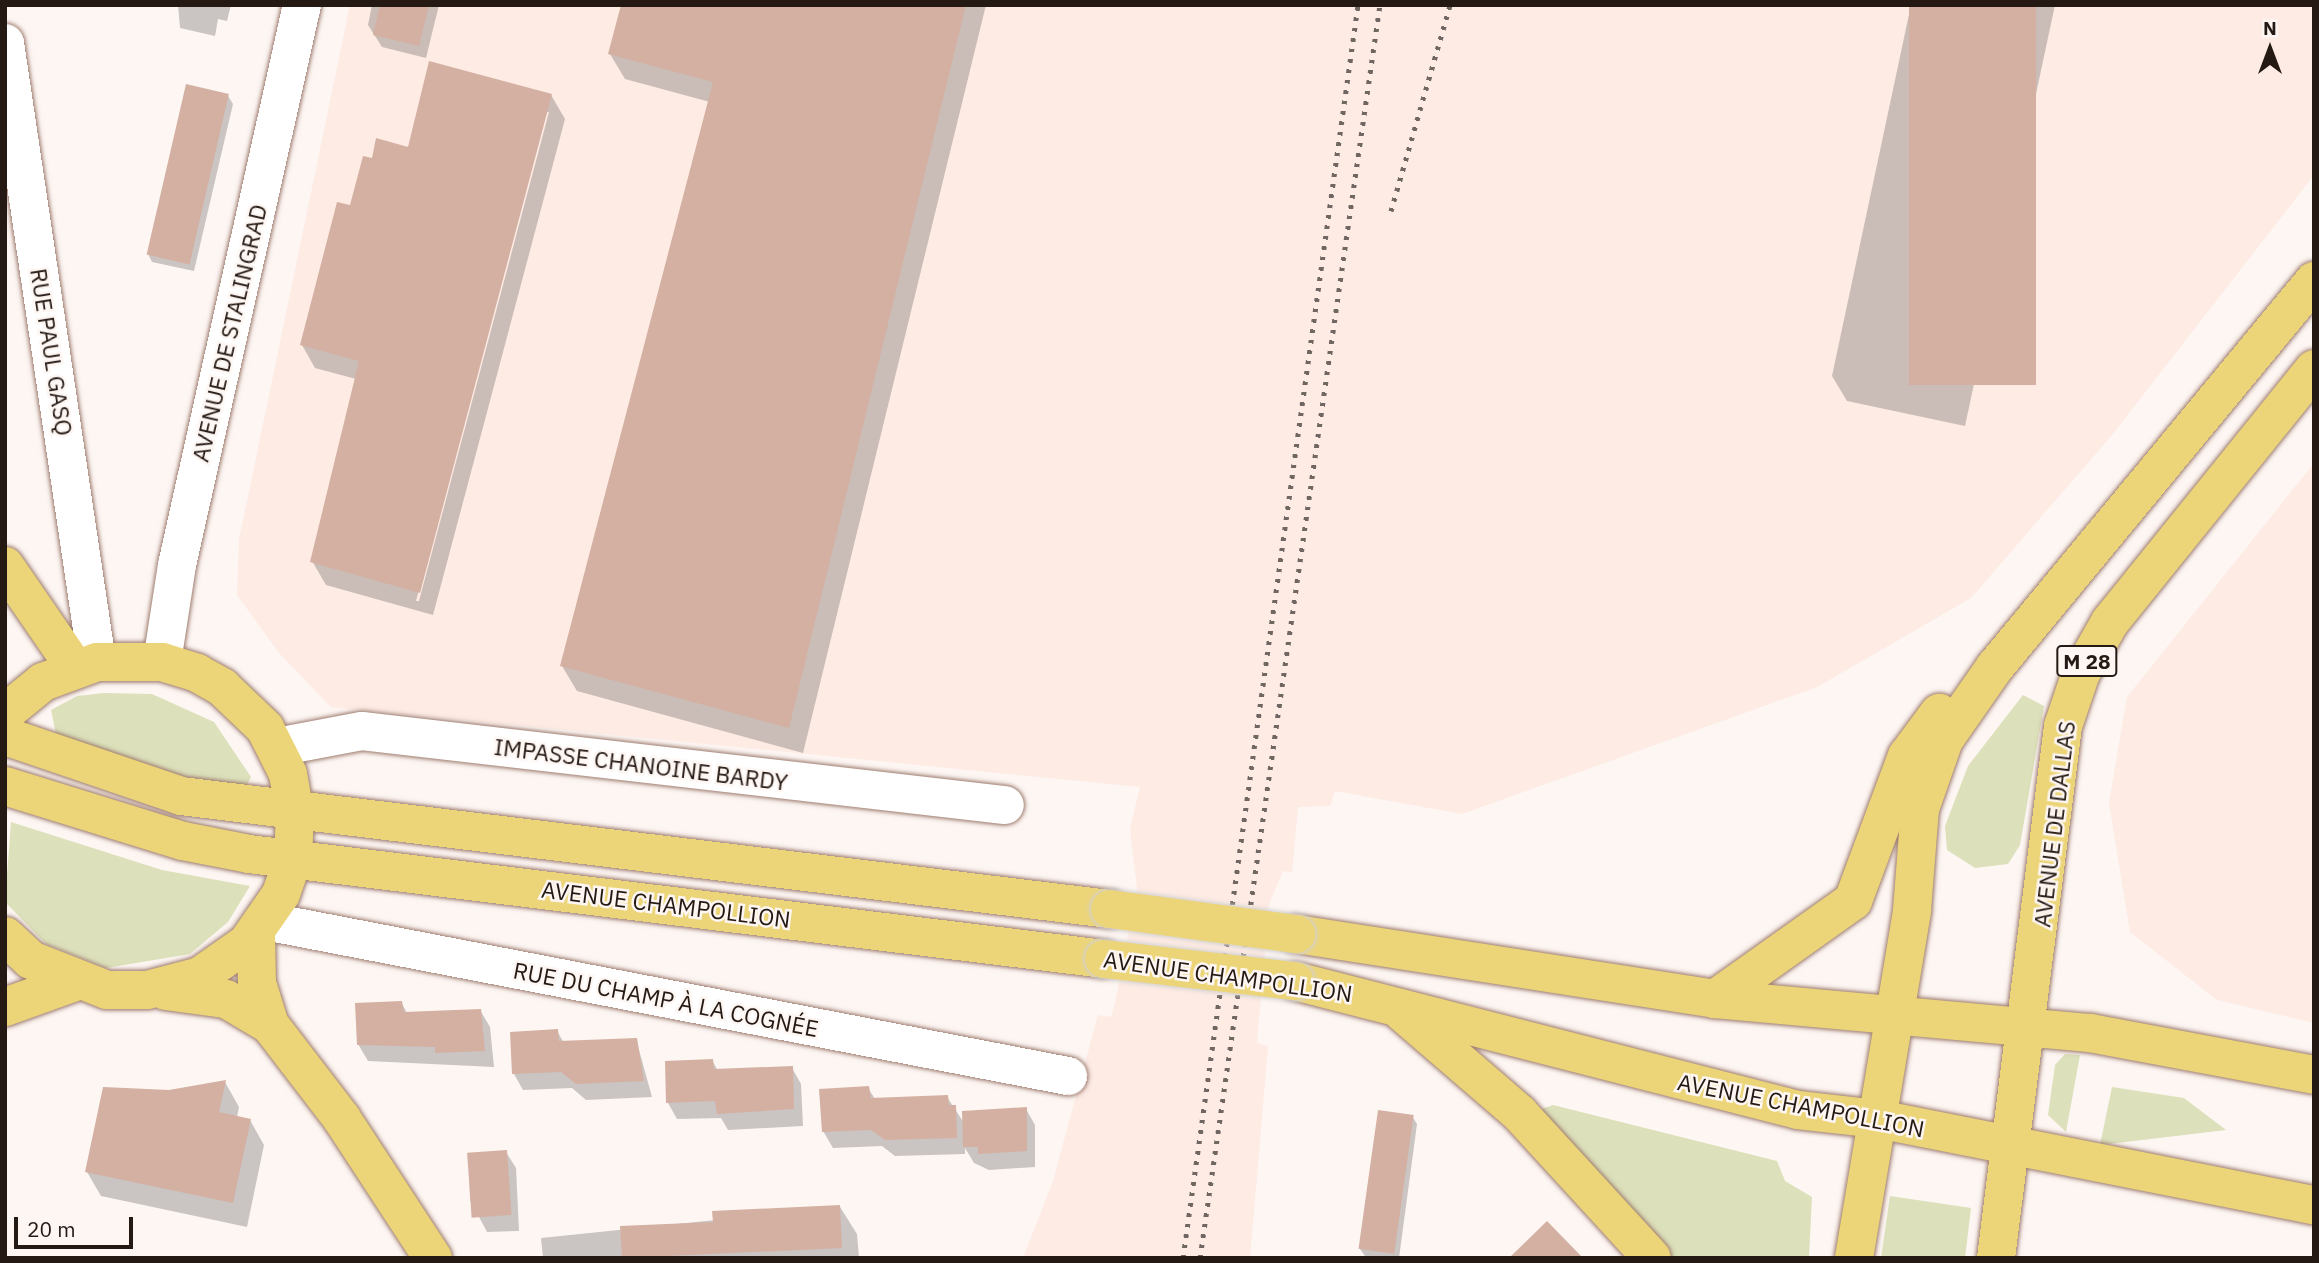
<!DOCTYPE html>
<html>
<head>
<meta charset="utf-8">
<style>
  body { margin:0 }
  #map { position:relative; width:2319px; height:1263px; overflow:hidden; background:#fdf6f3; font-family:"IBM Plex Sans",sans-serif }
  div>[style] { position:absolute }
  .built>* { inset:0; background:#fdebe4 }
  .green>* { inset:0; background:#dce1bb }
  .shadow>* { inset:0; background:#0003 }
  .building>* { inset:0; background:#d4b0a2; transform-origin:0 0 }
  .roads { filter:drop-shadow(0 0 2px #9e7d70) drop-shadow(0 0 2px #9e7d70) }
  .minor>* { height:38px; margin:-19px; padding:0 19px; transform-origin:19px; border-radius:19px; background:#fff }
  .major>* { height:38px; margin:-19px; padding:0 19px; transform-origin:19px; border-radius:19px; background:#ecd579 }
  .rail>* { height:5px; margin-top:-2.5px; transform-origin:0; background:repeating-linear-gradient(90deg,#716762 0 3.5px,transparent 0 10.5px) }
  .bridges { filter:drop-shadow(0 0 2px #d3d1d0) drop-shadow(0 0 2px #d3d1d0) }
  .major-bridge>* { height:38px; margin:-19px; padding:0 19px; transform-origin:19px; border-radius:19px; background:#ecd579 }
  span { translate:-50% -50%; white-space:nowrap; text-align:center; line-height:1.15; -webkit-text-stroke:5px #fdf6f3; paint-order:stroke }
  .shield-label span { padding:2px 5px; background:#fdf6f3; border:2px solid; border-radius:5px; -webkit-text-stroke-width:0 }
  .shield-label { font-size:21px; color:#251913; font-weight:700 }
  .street-label { font-size:23px; color:#251913 }
  .frame { position:absolute; inset:0; border:7px solid #251913; pointer-events:none }
  .north { position:absolute; left:2235px; top:14px; width:70px; height:70px; -webkit-text-stroke:5px #fdf6f3; paint-order:stroke; rotate:0deg; font-size:19px; font-weight:700; line-height:28px; text-align:center; color:#251913 }
  .north::after { content:''; display:block; margin:auto; width:24px; height:32px; background:#251913; clip-path:polygon(50% 0,100% 100%,50% 72%,0 100%) }
  .scale { position:absolute; left:14px; top:1217px; width:119px; height:32px; box-sizing:border-box; border:4px solid #251913; border-top:0; padding-left:9px; font-size:21px; line-height:24px; white-space:nowrap; color:#251913; -webkit-text-stroke:5px #fdf6f3; paint-order:stroke }
</style>
</head>
<body>
<div id="map">
  <div class="built">
    <div style="clip-path:polygon(350px 5px,2314px 5px,2314px 175px,2112px 435px,1971px 598px,1817px 687px,1462px 814px,1335px 791px,1330px 806px,1298px 807px,1292px 872px,1283px 871px,1269px 904px,1257px 1042px,1268px 1047px,1250px 1258px,1023px 1258px,1053px 1181px,1098px 1015px,1111px 1017px,1115px 1004px,1137px 888px,1130px 829px,1140px 787px,331px 707px,279px 653px,237px 595px,239px 540px)"></div>
    <div style="clip-path:polygon(2314px 463px,2314px 1023px,2217px 1000px,2130px 932px,2109px 803px,2127px 697px)"></div>
  </div>
  <div class="green">
    <div style="clip-path:polygon(104px 693px,152px 694px,214px 722px,251px 777px,243px 793px,160px 775px,56px 734px,51px 710px,77px 696px)"></div>
    <div style="clip-path:polygon(2023px 695px,2044px 706px,2020px 845px,2008px 864px,1975px 868px,1947px 850px,1945px 826px,1968px 766px)"></div>
    <div style="clip-path:polygon(11px 822px,162px 870px,250px 886px,228px 922px,190px 954px,106px 968px,46px 944px,5px 902px)"></div>
    <div style="clip-path:polygon(2065px 1054px,2080px 1055px,2066px 1132px,2048px 1115px,2055px 1065px)"></div>
    <div style="clip-path:polygon(2112px 1087px,2184px 1098px,2226px 1130px,2100px 1145px)"></div>
    <div style="clip-path:polygon(1553px 1105px,1777px 1161px,1785px 1181px,1812px 1197px,1809px 1258px,1671px 1258px,1530px 1113px)"></div>
    <div style="clip-path:polygon(1890px 1196px,1971px 1208px,1965px 1258px,1881px 1258px)"></div>
  </div>
  <div class="shadow">
    <div style="clip-path:polygon(178px 5px,231px 5px,227px 21px,218px 19px,215px 36px,180px 28px)"></div>
    <div style="clip-path:polygon(372px 5px,439px 5px,426px 58px,382px 47px,368px 25px)"></div>
    <div style="clip-path:polygon(623px 5px,986px 5px,803px 753px,577px 691px,562px 666px,710px 102px,625px 79px,610px 54px)"></div>
    <div style="clip-path:polygon(1911px 5px,2055px 5px,1965px 426px,1847px 401px,1832px 376px)"></div>
    <div style="clip-path:polygon(evenodd,551px 95px,565px 119px,433px 615px,326px 585px,312px 561px,356px 379px,315px 368px,302px 345px,373px 159px,551px 95px,546px 112px,549px 112px,419px 601px,416px 601px,546px 112px)"></div>
    <div style="clip-path:polygon(228px 96px,233px 104px,194px 271px,152px 262px,148px 254px)"></div>
    <div style="clip-path:polygon(401px 1002px,407px 1013px,480px 1010px,490px 1027px,494px 1067px,368px 1061px,358px 1044px)"></div>
    <div style="clip-path:polygon(557px 1031px,564px 1043px,636px 1039px,652px 1097px,586px 1100px,572px 1088px,523px 1090px,514px 1074px)"></div>
    <div style="clip-path:polygon(712px 1060px,718px 1071px,792px 1068px,801px 1084px,803px 1126px,728px 1130px,721px 1118px,677px 1119px,668px 1103px)"></div>
    <div style="clip-path:polygon(225px 1082px,239px 1107px,237px 1117px,250px 1120px,264px 1145px,247px 1227px,101px 1196px,87px 1172px,169px 1091px)"></div>
    <div style="clip-path:polygon(868px 1088px,875px 1099px,947px 1097px,964px 1123px,1026px 1109px,1035px 1125px,1035px 1167px,989px 1170px,974px 1163px,965px 1148px,965px 1154px,895px 1156px,882px 1146px,833px 1148px,823px 1131px)"></div>
    <div style="clip-path:polygon(1412px 1116px,1417px 1124px,1399px 1258px,1365px 1256px,1360px 1249px)"></div>
    <div style="clip-path:polygon(506px 1152px,516px 1168px,519px 1231px,487px 1232px,470px 1200px,469px 1153px)"></div>
    <div style="clip-path:polygon(840px 1207px,857px 1234px,859px 1258px,543px 1258px,541px 1238px)"></div>
  </div>
  <div class="building">
    <div style="clip-path:polygon(380px 5px,429px 5px,419px 46px,373px 35px)"></div>
    <div style="clip-path:polygon(621px 5px,966px 5px,789px 728px,560px 666px,713px 82px,608px 54px)"></div>
    <div style="left:1909px;top:5px;width:127px;height:380px"></div>
    <div style="clip-path:polygon(429px 61px,552px 94px,420px 593px,310px 562px,359px 361px,300px 345px,337px 202px,350px 205px,363px 156px,372px 158px,376px 138px,408px 147px)"></div>
    <div style="left:186px;top:84px;width:44px;height:175px;rotate:13deg"></div>
    <div style="clip-path:polygon(402px 1001px,404px 1012px,481px 1009px,485px 1051px,435px 1053px,435px 1047px,357px 1045px,355px 1003px)"></div>
    <div style="clip-path:polygon(558px 1029px,559px 1041px,637px 1038px,644px 1081px,576px 1084px,561px 1072px,512px 1074px,510px 1032px)"></div>
    <div style="clip-path:polygon(713px 1059px,714px 1069px,793px 1066px,794px 1109px,717px 1114px,715px 1101px,666px 1103px,665px 1061px)"></div>
    <div style="clip-path:polygon(226px 1080px,219px 1112px,251px 1119px,233px 1203px,85px 1172px,103px 1087px,169px 1090px)"></div>
    <div style="clip-path:polygon(869px 1086px,871px 1098px,948px 1095px,949px 1105px,956px 1105px,957px 1138px,885px 1140px,871px 1130px,822px 1132px,819px 1089px)"></div>
    <div style="clip-path:polygon(1027px 1107px,1027px 1151px,978px 1154px,978px 1147px,963px 1147px,962px 1111px)"></div>
    <div style="left:1378px;top:1110px;width:36px;height:140px;rotate:8deg"></div>
    <div style="left:507px;top:1150px;width:65px;height:40px;rotate:86deg"></div>
    <div style="clip-path:polygon(840px 1205px,842px 1248px,622px 1258px,620px 1226px,713px 1222px,712px 1211px)"></div>
    <div style="clip-path:polygon(1547px 1221px,1583px 1258px,1509px 1258px)"></div>
  </div>
  <div class="roads">
    <div class="minor">
      <div style="left:5px;top:43px;width:626px;rotate:81.55deg"></div>
      <div style="left:162px;top:662px;width:98px;rotate:-81.2deg"></div>
      <div style="left:177px;top:565px;width:574px;rotate:-77.42deg"></div>
      <div style="left:277px;top:747px;width:86px;rotate:-10.7deg"></div>
      <div style="left:362px;top:731px;width:647px;rotate:6.57deg"></div>
      <div style="left:265px;top:921px;width:818px;rotate:10.93deg"></div>
    </div>
    <div class="major">
      <div style="left:5px;top:566px;width:124px;rotate:55.5deg"></div>
      <div style="left:5px;top:713px;width:49px;rotate:-39.2deg"></div>
      <div style="left:43px;top:682px;width:58px;rotate:-20.3deg"></div>
      <div style="left:97px;top:662px;width:65px"></div>
      <div style="left:162px;top:662px;width:37px;rotate:17deg"></div>
      <div style="left:197px;top:673px;width:29px;rotate:29deg"></div>
      <div style="left:222px;top:687px;width:59px;rotate:43.6deg"></div>
      <div style="left:265px;top:728px;width:51px;rotate:63.4deg"></div>
      <div style="left:288px;top:774px;width:40px;rotate:80deg"></div>
      <div style="left:295px;top:813px;width:46px;rotate:92.5deg"></div>
      <div style="left:293px;top:859px;width:37px;rotate:109deg"></div>
      <div style="left:281px;top:894px;width:60px;rotate:124.8deg"></div>
      <div style="left:247px;top:943px;width:57px;rotate:144.9deg"></div>
      <div style="left:200px;top:976px;width:55px;rotate:165.2deg"></div>
      <div style="left:147px;top:990px;width:40px;rotate:180deg"></div>
      <div style="left:107px;top:990px;width:82px;rotate:-158.5deg"></div>
      <div style="left:31px;top:960px;width:35px;rotate:-137deg"></div>
      <div style="left:5px;top:736px;width:186px;rotate:18.8deg"></div>
      <div style="left:181px;top:796px;width:936px;rotate:6.94deg"></div>
      <div style="left:5px;top:786px;width:186px;rotate:17.2deg"></div>
      <div style="left:183px;top:841px;width:67px;rotate:11.1deg"></div>
      <div style="left:249px;top:854px;width:861px;rotate:7deg"></div>
      <div style="left:256px;top:932px;width:51px;rotate:88.9deg"></div>
      <div style="left:257px;top:983px;width:44px;rotate:72.8deg"></div>
      <div style="left:1296px;top:934px;width:424px;rotate:8.8deg"></div>
      <div style="left:1715px;top:999px;width:377px;rotate:5.2deg"></div>
      <div style="left:2090px;top:1033px;width:228px;rotate:10.6deg"></div>
      <div style="left:1295px;top:981px;width:519px;rotate:14.38deg"></div>
      <div style="left:1798px;top:1110px;width:81px;rotate:6.4deg"></div>
      <div style="left:1878px;top:1119px;width:444px;rotate:11.2deg"></div>
      <div style="left:166px;top:991px;width:61px;rotate:7.6deg"></div>
      <div style="left:226px;top:999px;width:51px;rotate:30.6deg"></div>
      <div style="left:270px;top:1025px;width:118px;rotate:52.5deg"></div>
      <div style="left:342px;top:1119px;width:166px;rotate:56.8deg"></div>
      <div style="left:1715px;top:999px;width:169px;rotate:-35.4deg"></div>
      <div style="left:1853px;top:901px;width:155px;rotate:-69.6deg"></div>
      <div style="left:1907px;top:756px;width:54px;rotate:-53.3deg"></div>
      <div style="left:5px;top:1007px;width:74px;rotate:-19.7deg"></div>
      <div style="left:1402px;top:1012px;width:156px;rotate:40.8deg"></div>
      <div style="left:1520px;top:1114px;width:195px;rotate:47.5deg"></div>
      <div style="left:1854px;top:1258px;width:353px;rotate:-80.5deg"></div>
      <div style="left:1912px;top:910px;width:101px;rotate:-85.5deg"></div>
      <div style="left:1920px;top:809px;width:73px;rotate:-70.8deg"></div>
      <div style="left:1944px;top:740px;width:89px;rotate:-55.1deg"></div>
      <div style="left:1995px;top:667px;width:501px;rotate:-50.43deg"></div>
      <div style="left:1996px;top:1258px;width:536px;rotate:-82.82deg"></div>
      <div style="left:2063px;top:726px;width:56px;rotate:-71.2deg"></div>
      <div style="left:2081px;top:673px;width:59px;rotate:-60.4deg"></div>
      <div style="left:2110px;top:622px;width:325px;rotate:-51.1deg"></div>
    </div>
  </div>
  <div class="rail">
    <div style="left:1391px;top:211px;width:214px;rotate:-74deg"></div>
    <div style="left:1183px;top:1258px;width:1265px;rotate:-82.05deg"></div>
    <div style="left:1200px;top:1258px;width:1266px;rotate:-81.83deg"></div>
  </div>
  <div class="bridges">
    <div class="major-bridge">
      <div style="left:1110px;top:909px;width:188px;rotate:7.7deg"></div>
      <div style="left:1104px;top:959px;width:192px;rotate:6.6deg"></div>
    </div>
  </div>
  <div class="shield-label">
    <span style="left:2087px;top:661px">M 28</span>
  </div>
  <div class="street-label">
    <span style="left:229px;top:333px;rotate:-77deg">AVENUE DE STALINGRAD</span>
    <span style="left:52px;top:352px;rotate:81deg">RUE PAUL GASQ</span>
    <span style="left:641px;top:764px;rotate:7deg">IMPASSE CHANOINE BARDY</span>
    <span style="left:2054px;top:824px;rotate:-83deg">AVENUE DE DALLAS</span>
    <span style="left:666px;top:904px;rotate:7deg">AVENUE CHAMPOLLION</span>
    <span style="left:1228px;top:976px;rotate:8deg">AVENUE CHAMPOLLION</span>
    <span style="left:666px;top:999px;rotate:11deg">RUE DU CHAMP À LA COGNÉE</span>
    <span style="left:1801px;top:1105px;rotate:11deg">AVENUE CHAMPOLLION</span>
  </div>
  <div class="frame"></div>
  <div class="north">N</div>
  <div class="scale">20 m</div>
</div>
</body>
</html>
